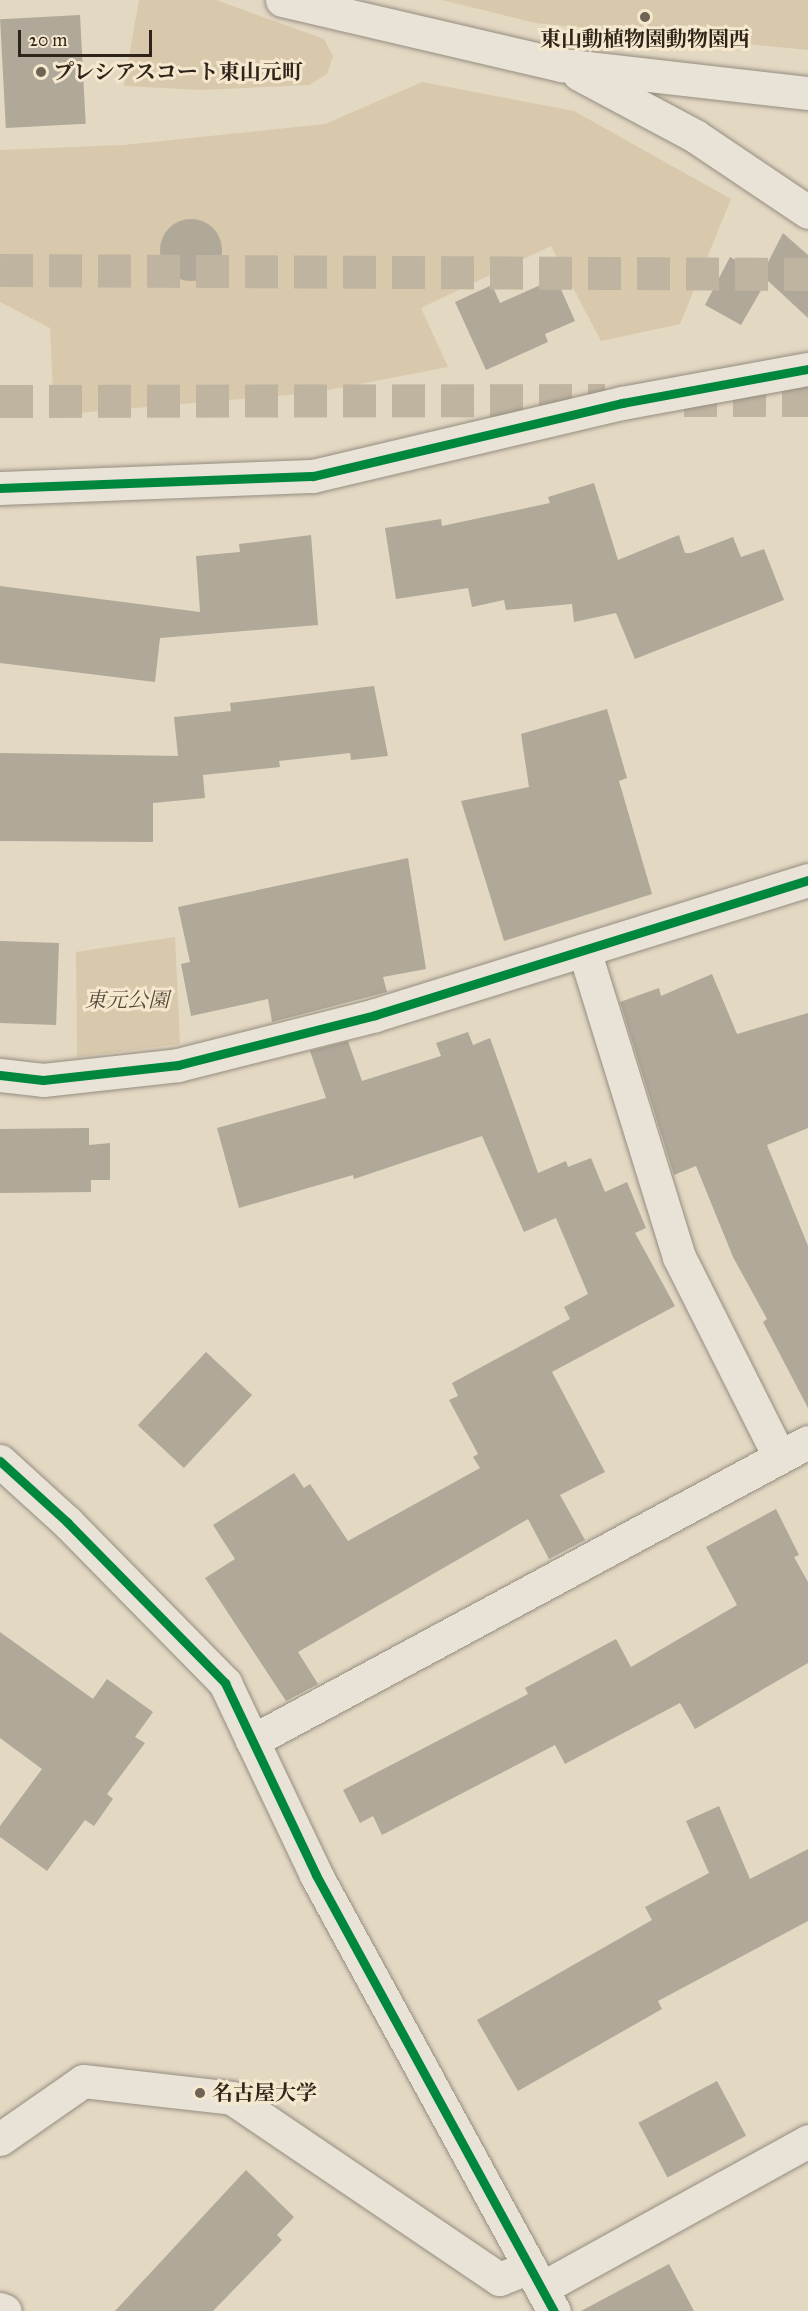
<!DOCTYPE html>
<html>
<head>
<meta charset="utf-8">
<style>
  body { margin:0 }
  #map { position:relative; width:808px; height:2311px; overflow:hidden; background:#e3d8c2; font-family:"IM FELL Great Primer","Noto Serif JP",serif }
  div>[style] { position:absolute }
  .green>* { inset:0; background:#d8c9ac }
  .building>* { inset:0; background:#b0a899; transform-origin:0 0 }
  .round { border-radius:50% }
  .highway-tunnel>* { height:33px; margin-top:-16.5px; transform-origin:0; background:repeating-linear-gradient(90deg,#bfb4a0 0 33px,transparent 0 49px) }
  .roads { filter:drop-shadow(0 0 2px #958d80) drop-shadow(0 0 2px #958d80) }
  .minor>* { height:33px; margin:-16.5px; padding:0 16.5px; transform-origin:16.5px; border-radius:16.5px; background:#e8e2d7 }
  .cycleway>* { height:9px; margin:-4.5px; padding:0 4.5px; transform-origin:4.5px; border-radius:4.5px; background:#00873e }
  .dots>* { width:16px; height:16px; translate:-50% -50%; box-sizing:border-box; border:3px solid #f5e8cf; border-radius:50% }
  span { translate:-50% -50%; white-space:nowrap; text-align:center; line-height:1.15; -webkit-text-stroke:6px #f5e8cf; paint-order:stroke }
  .poi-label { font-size:21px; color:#2f2419; font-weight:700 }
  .left { translate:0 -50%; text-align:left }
  .park-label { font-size:21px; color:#574a39; font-style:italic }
  .scale { position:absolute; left:18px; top:30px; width:134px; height:27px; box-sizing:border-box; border:3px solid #2f2419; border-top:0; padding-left:8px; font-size:18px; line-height:21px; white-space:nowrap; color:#2f2419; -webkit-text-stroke:4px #f5e8cf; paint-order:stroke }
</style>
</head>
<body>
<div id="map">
  <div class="green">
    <div style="clip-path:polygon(139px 0,216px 0,324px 39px,333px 56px,327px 74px,309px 85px,203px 90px,124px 86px)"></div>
    <div style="clip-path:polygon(442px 0,808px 0,808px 50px,535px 23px)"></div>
    <div style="clip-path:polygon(422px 82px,574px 111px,731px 199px,680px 324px,601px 341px,551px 246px,421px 308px,448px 367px,313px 393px,54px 415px,50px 328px,0 302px,0 150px,123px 145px,325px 124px)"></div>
    <div style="clip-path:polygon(175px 937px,180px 1044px,77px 1057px,76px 952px)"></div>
  </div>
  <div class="building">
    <div style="left:80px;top:15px;width:109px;height:80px;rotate:87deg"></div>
    <div class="round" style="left:160px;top:219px;width:62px;height:62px"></div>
    <div style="clip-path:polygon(783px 233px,808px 255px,808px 318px,767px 280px,741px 325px,705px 305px,730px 257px,762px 274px)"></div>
    <div style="clip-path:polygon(556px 278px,575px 321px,545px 334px,548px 342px,486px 370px,455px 302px,492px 285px,500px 303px)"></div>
    <div style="clip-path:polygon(594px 483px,618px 560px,679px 535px,685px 553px,691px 553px,733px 537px,741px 557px,764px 549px,784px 600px,635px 659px,616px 613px,574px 622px,572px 604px,506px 610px,504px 600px,472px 607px,468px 588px,396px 599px,385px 528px,441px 519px,442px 526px,550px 503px,548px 497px)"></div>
    <div style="clip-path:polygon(311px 535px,318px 625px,160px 638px,155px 682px,0 663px,0 586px,200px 612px,196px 556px,240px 552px,239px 544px)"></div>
    <div style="clip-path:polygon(374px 686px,388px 756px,351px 760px,350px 753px,279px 761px,280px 767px,203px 775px,205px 798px,153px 803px,153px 842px,0 841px,0 753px,178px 756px,174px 717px,231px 711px,230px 703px)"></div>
    <div style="clip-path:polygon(607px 709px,627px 778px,619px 781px,652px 894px,504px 941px,461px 801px,529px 787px,521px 734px)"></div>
    <div style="clip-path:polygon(408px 858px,426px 969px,383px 977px,387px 992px,272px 1022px,268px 999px,191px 1016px,181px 964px,190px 962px,178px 907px)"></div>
    <div style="left:0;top:941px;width:59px;height:82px;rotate:2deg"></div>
    <div style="clip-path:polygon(712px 974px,737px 1034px,808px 1013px,808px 1128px,767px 1145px,808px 1246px,808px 1408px,763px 1322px,767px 1319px,733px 1257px,696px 1166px,674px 1175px,620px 1002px,659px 988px,661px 996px)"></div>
    <div style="clip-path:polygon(468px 1032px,473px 1045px,490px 1038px,538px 1173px,566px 1161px,568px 1167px,591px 1158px,605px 1192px,627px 1182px,646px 1228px,635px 1233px,675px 1306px,552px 1372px,605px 1472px,560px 1495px,585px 1540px,549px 1559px,528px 1519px,298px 1652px,318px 1684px,286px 1701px,205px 1578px,235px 1559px,213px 1525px,294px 1473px,304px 1488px,310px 1484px,348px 1541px,480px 1468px,473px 1457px,478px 1454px,449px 1400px,458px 1396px,452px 1383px,570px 1319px,564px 1307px,588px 1294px,556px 1218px,524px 1232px,482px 1136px,354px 1179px,353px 1175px,239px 1208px,217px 1128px,326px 1098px,310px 1051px,348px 1041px,362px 1081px,441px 1056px,436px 1043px)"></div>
    <div style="clip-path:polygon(89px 1128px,89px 1145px,110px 1143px,110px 1180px,91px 1180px,91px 1192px,0 1193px,0 1129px)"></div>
    <div style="left:206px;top:1352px;width:63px;height:100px;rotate:43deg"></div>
    <div style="clip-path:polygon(776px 1509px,799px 1555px,794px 1557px,808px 1582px,808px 1663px,695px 1729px,680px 1703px,565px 1764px,555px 1745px,382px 1835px,373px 1816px,360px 1823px,343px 1790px,528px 1694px,525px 1688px,616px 1639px,631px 1667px,737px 1605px,706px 1547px)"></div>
    <div style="clip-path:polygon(0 1632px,93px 1699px,107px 1679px,153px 1712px,135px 1737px,145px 1743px,107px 1794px,113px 1799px,94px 1826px,85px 1820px,47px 1871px,0 1837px,0 1826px,42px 1769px,0 1738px)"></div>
    <div style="clip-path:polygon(719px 1806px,750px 1879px,808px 1849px,808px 1921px,658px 2001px,662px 2009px,518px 2091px,477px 2020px,652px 1920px,645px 1907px,709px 1873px,686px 1821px)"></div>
    <div style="left:717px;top:2081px;width:62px;height:89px;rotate:62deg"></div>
    <div style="clip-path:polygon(246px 2170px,294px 2217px,277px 2235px,282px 2240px,213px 2311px,115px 2311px)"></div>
    <div style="clip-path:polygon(669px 2264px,694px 2311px,581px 2311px)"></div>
  </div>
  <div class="highway-tunnel">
    <div style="left:0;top:270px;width:808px;rotate:0.28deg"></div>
    <div style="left:684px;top:400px;width:124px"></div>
    <div style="left:0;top:401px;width:605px;rotate:-0.09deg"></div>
  </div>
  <div class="roads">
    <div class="minor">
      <div style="left:282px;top:0;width:286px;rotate:13.1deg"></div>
      <div style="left:561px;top:65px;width:249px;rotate:6.5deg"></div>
      <div style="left:579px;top:74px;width:132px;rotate:28.1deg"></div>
      <div style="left:695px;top:136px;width:136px;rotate:33.9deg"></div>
      <div style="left:0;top:488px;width:313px;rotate:-2.2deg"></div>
      <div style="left:313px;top:476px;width:318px;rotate:-13.3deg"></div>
      <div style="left:622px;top:403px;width:189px;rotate:-10.4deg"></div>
      <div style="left:584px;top:950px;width:321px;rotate:72.8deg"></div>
      <div style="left:679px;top:1257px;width:223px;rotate:63.3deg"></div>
      <div style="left:0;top:1075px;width:43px;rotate:6.6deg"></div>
      <div style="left:43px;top:1080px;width:136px;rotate:-6.3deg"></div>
      <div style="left:178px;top:1065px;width:203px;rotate:-14.2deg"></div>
      <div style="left:375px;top:1015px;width:454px;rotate:-17.3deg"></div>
      <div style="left:0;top:1461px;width:91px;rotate:42.3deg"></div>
      <div style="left:67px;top:1522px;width:226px;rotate:45.5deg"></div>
      <div style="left:225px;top:1683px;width:212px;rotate:64.6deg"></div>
      <div style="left:316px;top:1875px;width:497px;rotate:61.4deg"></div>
      <div style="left:252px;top:1741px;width:631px;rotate:-28.27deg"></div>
      <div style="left:0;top:2139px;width:101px;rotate:-34.9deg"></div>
      <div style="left:83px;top:2081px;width:150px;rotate:6.5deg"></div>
      <div style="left:232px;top:2098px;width:323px;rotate:34.1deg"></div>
      <div style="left:499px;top:2279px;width:33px;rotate:-21deg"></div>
      <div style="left:542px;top:2288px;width:304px;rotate:-28.9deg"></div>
      <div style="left:0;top:2309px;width:5px;rotate:22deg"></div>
    </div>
  </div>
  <div class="cycleway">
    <div style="left:0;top:488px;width:313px;rotate:-2.2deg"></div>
    <div style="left:313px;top:476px;width:318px;rotate:-13.3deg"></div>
    <div style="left:622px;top:403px;width:189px;rotate:-10.4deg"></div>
    <div style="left:0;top:1075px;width:43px;rotate:6.6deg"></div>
    <div style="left:43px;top:1080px;width:136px;rotate:-6.3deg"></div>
    <div style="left:178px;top:1065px;width:203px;rotate:-14.2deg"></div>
    <div style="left:375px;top:1015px;width:454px;rotate:-17.3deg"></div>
    <div style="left:0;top:1461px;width:91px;rotate:42.3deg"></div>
    <div style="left:67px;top:1522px;width:226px;rotate:45.5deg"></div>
    <div style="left:225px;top:1683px;width:212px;rotate:64.6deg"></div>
    <div style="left:316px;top:1875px;width:497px;rotate:61.4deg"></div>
  </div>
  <div class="dots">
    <div style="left:645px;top:17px;background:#6e6354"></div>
    <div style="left:41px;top:72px;background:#6e6354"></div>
    <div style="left:200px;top:2093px;background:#6e6354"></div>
  </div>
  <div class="poi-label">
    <span style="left:645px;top:39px">東山動植物園動物園西</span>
    <span class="left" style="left:53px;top:72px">プレシアスコート東山元町</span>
    <span class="left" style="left:212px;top:2093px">名古屋大学</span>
  </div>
  <div class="park-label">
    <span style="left:127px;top:1000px">東元公園</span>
  </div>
  <div class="scale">20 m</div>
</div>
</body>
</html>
